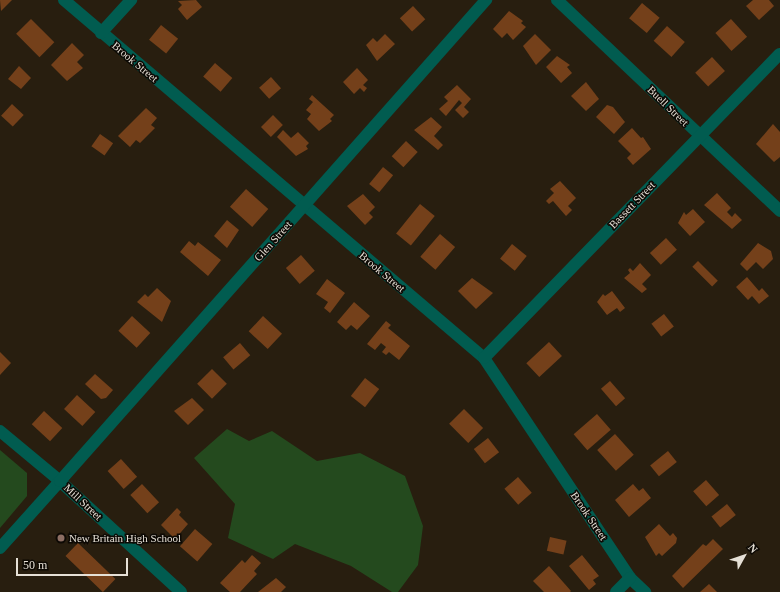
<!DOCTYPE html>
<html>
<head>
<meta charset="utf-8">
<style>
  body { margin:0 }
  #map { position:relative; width:780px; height:592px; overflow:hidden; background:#281e0f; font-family:"Times New Roman",serif }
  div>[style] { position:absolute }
  .green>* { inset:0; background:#244a1e }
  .building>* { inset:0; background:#74401a; transform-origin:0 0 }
  .minor>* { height:12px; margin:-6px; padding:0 6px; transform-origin:6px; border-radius:6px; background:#015c50 }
  .tertiary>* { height:12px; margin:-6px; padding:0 6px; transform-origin:6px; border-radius:6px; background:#015c50 }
  .dots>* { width:11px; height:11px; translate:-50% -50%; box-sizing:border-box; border:2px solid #0d0904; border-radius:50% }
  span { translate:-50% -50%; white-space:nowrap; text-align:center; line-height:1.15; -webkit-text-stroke:3px #0d0904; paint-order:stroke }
  .street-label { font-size:11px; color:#e6e0d6 }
  .poi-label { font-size:11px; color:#e6e0d6 }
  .left { translate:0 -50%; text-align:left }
  .north { position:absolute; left:724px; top:536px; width:40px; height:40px; -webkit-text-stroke:3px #0d0904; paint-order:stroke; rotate:50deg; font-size:11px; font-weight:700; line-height:16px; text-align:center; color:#e6e0d6 }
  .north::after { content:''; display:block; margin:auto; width:14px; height:18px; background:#e6e0d6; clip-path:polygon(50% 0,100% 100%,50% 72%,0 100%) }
  .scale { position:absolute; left:16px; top:558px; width:112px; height:18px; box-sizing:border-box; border:2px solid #e6e0d6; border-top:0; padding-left:5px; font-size:12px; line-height:14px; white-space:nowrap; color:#e6e0d6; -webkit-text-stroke:3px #0d0904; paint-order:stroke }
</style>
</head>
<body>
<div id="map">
  <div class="green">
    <div style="clip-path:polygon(227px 429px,249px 441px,272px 431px,317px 461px,360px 453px,405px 476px,423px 526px,418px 565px,398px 592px,392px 592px,351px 566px,295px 544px,273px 559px,228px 538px,235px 504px,194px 458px)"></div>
    <div style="clip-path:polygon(0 450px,27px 473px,27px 496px,0 528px)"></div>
  </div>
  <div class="building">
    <div style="clip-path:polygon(0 0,12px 0,1px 11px)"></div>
    <div style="clip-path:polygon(196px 0,202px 7px,187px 20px,178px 9px,182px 5px,178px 1px)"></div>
    <div style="clip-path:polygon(753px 0,769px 0,774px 6px,759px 20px,746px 6px)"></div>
    <div style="left:642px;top:3px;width:23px;height:20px;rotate:40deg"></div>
    <div style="left:413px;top:6px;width:18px;height:18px;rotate:47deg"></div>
    <div style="clip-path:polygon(509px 11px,523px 21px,521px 23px,526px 27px,513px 40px,507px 33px,502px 38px,493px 29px)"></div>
    <div style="left:31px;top:19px;width:33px;height:21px;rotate:45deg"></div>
    <div style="left:731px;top:19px;width:24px;height:21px;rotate:48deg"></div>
    <div style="left:161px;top:25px;width:22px;height:19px;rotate:39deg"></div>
    <div style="left:667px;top:26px;width:24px;height:20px;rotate:42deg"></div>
    <div style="clip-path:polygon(385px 34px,395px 44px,377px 61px,366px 45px,373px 38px,377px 42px)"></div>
    <div style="clip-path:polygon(535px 34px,551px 50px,536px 65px,523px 46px)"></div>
    <div style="clip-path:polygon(72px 43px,84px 55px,77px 62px,83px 68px,67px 81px,51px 65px)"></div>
    <div style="clip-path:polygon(557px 56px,570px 65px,567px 67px,572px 73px,561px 83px,546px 67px)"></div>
    <div style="left:712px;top:57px;width:19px;height:23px;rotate:47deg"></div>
    <div style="left:215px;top:63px;width:23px;height:18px;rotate:41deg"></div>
    <div style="clip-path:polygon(19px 66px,31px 78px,21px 89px,8px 79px)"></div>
    <div style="clip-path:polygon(357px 68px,368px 80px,363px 85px,367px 88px,364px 92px,360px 88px,354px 94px,343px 82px)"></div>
    <div style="left:271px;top:77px;width:15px;height:16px;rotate:48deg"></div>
    <div style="clip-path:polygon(586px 82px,599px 99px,586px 111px,571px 96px)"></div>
    <div style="clip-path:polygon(457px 85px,471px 99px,464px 107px,469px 112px,463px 118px,455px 110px,462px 103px,459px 100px,446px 116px,439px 109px,448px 101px,444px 97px)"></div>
    <div style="clip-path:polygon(312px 95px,334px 115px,330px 119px,332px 121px,319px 131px,307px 119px,311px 114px,306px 110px,313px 102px,309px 99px)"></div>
    <div style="left:12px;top:104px;width:16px;height:16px;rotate:43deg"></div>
    <div style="clip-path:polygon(607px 105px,613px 107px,625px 122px,614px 134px,596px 117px)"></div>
    <div style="clip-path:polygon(146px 108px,157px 118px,151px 125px,155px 128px,140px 143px,136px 140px,130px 147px,118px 136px)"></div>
    <div style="left:273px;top:115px;width:14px;height:17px;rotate:45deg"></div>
    <div style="clip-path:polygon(431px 117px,442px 127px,434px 136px,443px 145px,438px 150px,414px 130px)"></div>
    <div style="clip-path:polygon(773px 124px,780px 132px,780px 157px,774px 162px,756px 144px)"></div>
    <div style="clip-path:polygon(632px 128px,641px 138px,643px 137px,651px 149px,633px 165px,627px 158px,631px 154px,618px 141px)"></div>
    <div style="clip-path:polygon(283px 130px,291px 138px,298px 132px,309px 143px,306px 146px,308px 149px,296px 156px,277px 137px)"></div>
    <div style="left:100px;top:134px;width:16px;height:15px;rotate:35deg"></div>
    <div style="left:406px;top:141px;width:16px;height:21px;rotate:43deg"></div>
    <div style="left:383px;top:167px;width:13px;height:22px;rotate:39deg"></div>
    <div style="clip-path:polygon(560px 181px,576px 198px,568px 206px,572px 210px,566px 216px,553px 201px,549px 204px,546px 201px,554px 193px,550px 189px)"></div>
    <div style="left:246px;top:189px;width:30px;height:24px;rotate:42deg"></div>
    <div style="clip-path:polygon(717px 193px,731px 208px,727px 212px,732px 217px,735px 213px,742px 220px,732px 229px,704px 205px)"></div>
    <div style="clip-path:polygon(363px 194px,375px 207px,369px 213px,373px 217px,365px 225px,347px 206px)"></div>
    <div style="left:420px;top:204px;width:19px;height:38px;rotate:39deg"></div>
    <div style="clip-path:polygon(693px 209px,705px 222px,690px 236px,678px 223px,684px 212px,686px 215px)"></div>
    <div style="clip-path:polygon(227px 220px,239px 230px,227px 248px,214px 236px)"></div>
    <div style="left:440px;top:234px;width:20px;height:30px;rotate:41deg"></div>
    <div style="left:666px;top:238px;width:16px;height:22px;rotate:47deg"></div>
    <div style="clip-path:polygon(189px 241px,195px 246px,198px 242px,221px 260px,208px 276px,180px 252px)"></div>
    <div style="clip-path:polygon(758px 243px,771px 251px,773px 259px,763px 269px,756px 262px,747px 271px,740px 264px)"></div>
    <div style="left:512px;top:244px;width:19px;height:19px;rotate:39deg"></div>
    <div style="left:301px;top:255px;width:21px;height:20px;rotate:49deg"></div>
    <div style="left:698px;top:261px;width:28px;height:8px;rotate:45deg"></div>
    <div style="clip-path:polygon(640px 263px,651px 275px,642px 284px,647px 289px,642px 293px,624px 278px,630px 273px,628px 270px,630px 268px,633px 271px)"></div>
    <div style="clip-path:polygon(747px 277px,759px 291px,762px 288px,769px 296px,759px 304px,752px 296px,748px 300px,736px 287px)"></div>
    <div style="clip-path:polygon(472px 278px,493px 293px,476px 309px,458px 291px)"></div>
    <div style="clip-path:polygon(327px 279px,345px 293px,330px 313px,324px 308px,328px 302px,316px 294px)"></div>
    <div style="clip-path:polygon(157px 288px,171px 301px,162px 322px,137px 302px,145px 294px,148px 297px)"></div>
    <div style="clip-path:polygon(612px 291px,625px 308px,620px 312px,617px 308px,607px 315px,597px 302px,603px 294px,605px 296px)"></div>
    <div style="clip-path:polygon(354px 302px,370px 316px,357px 330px,351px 325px,346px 330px,337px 322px)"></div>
    <div style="left:664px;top:314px;width:16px;height:16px;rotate:52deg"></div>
    <div style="left:132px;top:316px;width:25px;height:20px;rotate:43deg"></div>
    <div style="left:263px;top:316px;width:26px;height:21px;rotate:43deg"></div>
    <div style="clip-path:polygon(386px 321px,391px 325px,388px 328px,410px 346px,399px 360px,389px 352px,386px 355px,382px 352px,386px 347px,381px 343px,375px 350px,367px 344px)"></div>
    <div style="left:549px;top:342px;width:19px;height:31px;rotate:47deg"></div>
    <div style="left:240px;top:343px;width:16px;height:22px;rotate:50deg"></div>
    <div style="clip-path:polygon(0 352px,11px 363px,0 375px)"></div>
    <div style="left:212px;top:369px;width:21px;height:21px;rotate:45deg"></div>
    <div style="clip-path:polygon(95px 374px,113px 390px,106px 398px,101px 399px,85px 384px)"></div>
    <div style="left:365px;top:378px;width:18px;height:23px;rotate:38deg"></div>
    <div style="left:610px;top:381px;width:23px;height:12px;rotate:49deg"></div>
    <div style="left:77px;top:395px;width:25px;height:19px;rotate:43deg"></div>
    <div style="clip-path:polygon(192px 398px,204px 410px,188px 425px,174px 411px)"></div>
    <div style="left:464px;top:409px;width:27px;height:21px;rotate:45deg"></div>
    <div style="left:44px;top:411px;width:25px;height:18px;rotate:43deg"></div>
    <div style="left:597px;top:414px;width:21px;height:31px;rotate:49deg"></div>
    <div style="left:615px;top:434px;width:28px;height:24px;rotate:48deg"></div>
    <div style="left:488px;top:438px;width:18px;height:18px;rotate:52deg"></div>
    <div style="left:668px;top:451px;width:14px;height:23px;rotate:51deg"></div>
    <div style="left:121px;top:459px;width:24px;height:18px;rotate:48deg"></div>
    <div style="left:518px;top:477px;width:21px;height:18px;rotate:49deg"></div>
    <div style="left:706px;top:480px;width:20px;height:17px;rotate:49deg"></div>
    <div style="left:142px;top:484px;width:25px;height:16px;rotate:47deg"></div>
    <div style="clip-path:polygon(633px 484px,639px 491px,643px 488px,651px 498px,629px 517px,615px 500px)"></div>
    <div style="left:727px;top:504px;width:14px;height:20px;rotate:51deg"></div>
    <div style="clip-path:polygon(177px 508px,181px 512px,179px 515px,188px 524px,175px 539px,161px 525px)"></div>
    <div style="clip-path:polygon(659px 524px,670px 536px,673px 533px,677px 538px,676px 543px,662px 556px,659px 553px,656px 556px,645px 537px)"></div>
    <div style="left:195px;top:529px;width:23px;height:23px;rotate:41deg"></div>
    <div style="left:550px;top:537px;width:17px;height:14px;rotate:13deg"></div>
    <div style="clip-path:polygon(713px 539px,723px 549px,683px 588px,672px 576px,703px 544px,706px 546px)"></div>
    <div style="left:78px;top:543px;width:52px;height:18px;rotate:44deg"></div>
    <div style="clip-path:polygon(252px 555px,261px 563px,254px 571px,257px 574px,240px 592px,230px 592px,220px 583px,242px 560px,245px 563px)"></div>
    <div style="clip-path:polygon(582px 555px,599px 576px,593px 580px,596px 584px,589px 590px,569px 566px)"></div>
    <div style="clip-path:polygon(549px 566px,571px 591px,570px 592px,544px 592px,533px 581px)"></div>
    <div style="clip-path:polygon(276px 578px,286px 587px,281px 592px,258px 592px)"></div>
    <div style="clip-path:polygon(709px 584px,717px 592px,700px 592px)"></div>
  </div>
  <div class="minor">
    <div style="left:64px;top:0;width:552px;rotate:40.44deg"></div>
    <div style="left:484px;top:358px;width:264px;rotate:56.4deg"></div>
    <div style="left:630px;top:578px;width:21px;rotate:43deg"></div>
    <div style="left:557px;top:0;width:307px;rotate:43.4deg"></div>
    <div style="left:101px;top:33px;width:45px;rotate:-47.7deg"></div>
    <div style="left:484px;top:358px;width:424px;rotate:-45.8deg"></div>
    <div style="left:0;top:431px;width:78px;rotate:39.8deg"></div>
    <div style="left:60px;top:481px;width:90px;rotate:131.8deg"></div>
    <div style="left:616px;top:592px;width:20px;rotate:-45deg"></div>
  </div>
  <div class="tertiary">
    <div style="left:181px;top:592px;width:164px;rotate:-137.5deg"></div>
    <div style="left:60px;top:481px;width:643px;rotate:-48.47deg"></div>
  </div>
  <div class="dots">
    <div style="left:61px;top:538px;background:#8d6e63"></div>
  </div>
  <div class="street-label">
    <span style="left:135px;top:62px;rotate:40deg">Brook Street</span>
    <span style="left:668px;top:106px;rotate:44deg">Buell Street</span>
    <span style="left:632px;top:205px;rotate:-46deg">Bassett Street</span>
    <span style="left:273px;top:241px;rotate:-48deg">Glen Street</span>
    <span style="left:382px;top:272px;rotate:40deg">Brook Street</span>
    <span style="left:83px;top:502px;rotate:43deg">Mill Street</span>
    <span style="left:589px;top:516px;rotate:56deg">Brook Street</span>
  </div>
  <div class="poi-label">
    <span class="left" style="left:69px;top:538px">New Britain High School</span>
  </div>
  <div class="north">N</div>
  <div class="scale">50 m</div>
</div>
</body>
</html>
